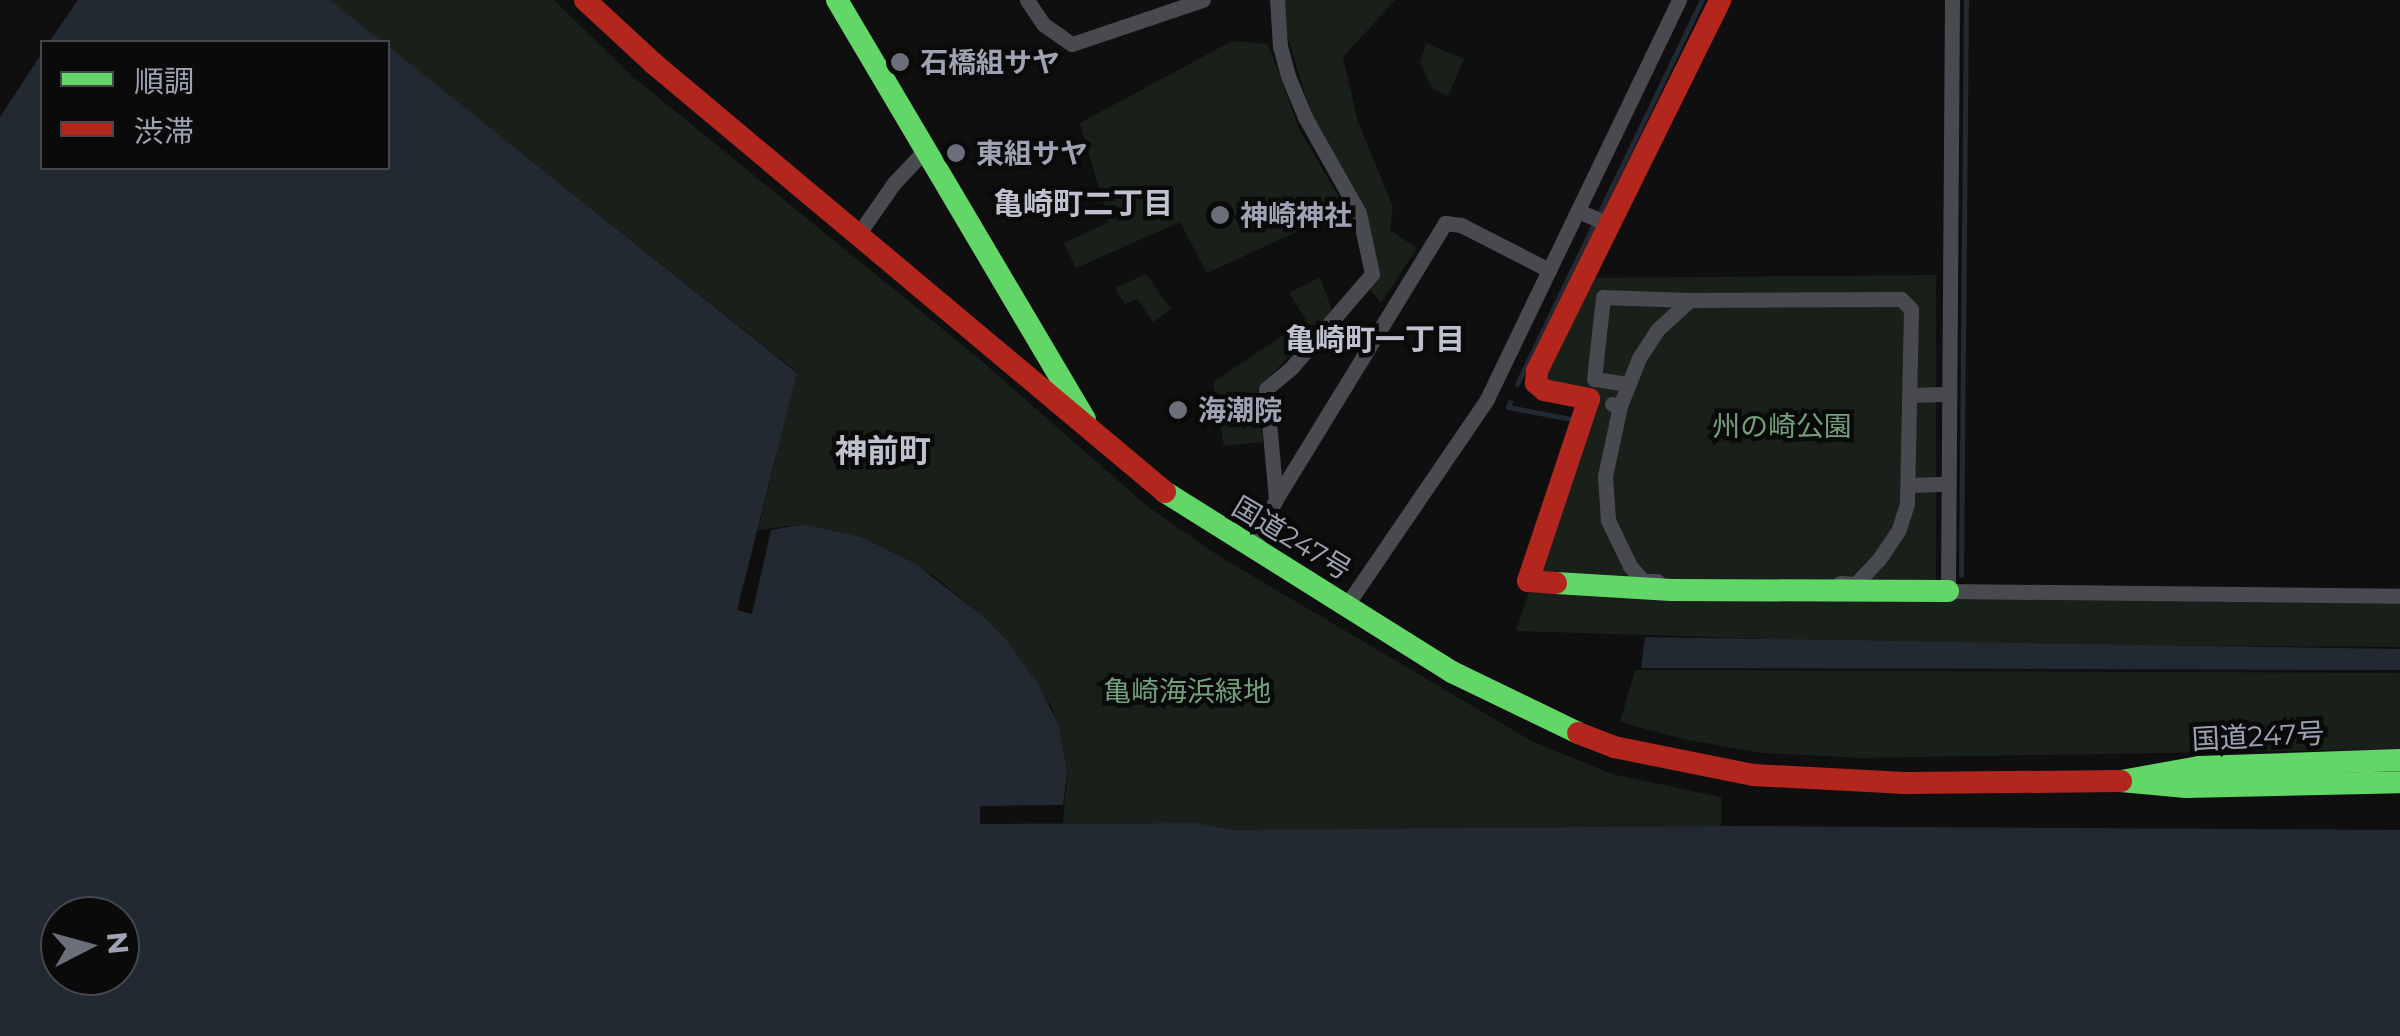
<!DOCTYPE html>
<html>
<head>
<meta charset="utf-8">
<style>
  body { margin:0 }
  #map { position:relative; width:2400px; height:1036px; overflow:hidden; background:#0f0f10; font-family:Montserrat,"Noto Sans JP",sans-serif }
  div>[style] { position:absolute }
  .green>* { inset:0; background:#19201a }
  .water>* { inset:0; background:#222932 }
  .stream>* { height:5px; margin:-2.5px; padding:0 2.5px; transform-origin:2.5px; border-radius:2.5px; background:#222932 }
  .street>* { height:15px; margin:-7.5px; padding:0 7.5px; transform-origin:7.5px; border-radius:7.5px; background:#484a50 }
  .fast>* { height:22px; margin:-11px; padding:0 11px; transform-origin:11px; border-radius:11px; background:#63d668 }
  .jam>* { height:22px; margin:-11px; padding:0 11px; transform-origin:11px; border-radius:11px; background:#b3261e }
  .dots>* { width:28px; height:28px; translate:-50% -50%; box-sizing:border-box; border:5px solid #0a0a0b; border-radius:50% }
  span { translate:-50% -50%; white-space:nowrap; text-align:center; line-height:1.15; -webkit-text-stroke:9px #0a0a0b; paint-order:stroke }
  .poi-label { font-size:28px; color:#9ea2b3; font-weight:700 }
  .left { translate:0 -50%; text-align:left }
  .park-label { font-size:28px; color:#73a07b }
  .street-label { font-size:28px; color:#9ea2b3 }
  .neighbourhood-label { font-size:30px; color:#bfc2ce; font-weight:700 }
  .quarter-label { font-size:32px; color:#bfc2ce; font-weight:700 }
  .legend { position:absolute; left:40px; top:40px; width:350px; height:130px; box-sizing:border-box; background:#0a0a0b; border:2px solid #45474e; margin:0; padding:12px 18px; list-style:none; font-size:30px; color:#9ea2b3 }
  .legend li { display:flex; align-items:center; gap:20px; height:50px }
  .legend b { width:50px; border:2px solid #45474e }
  .north { position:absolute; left:40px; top:896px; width:100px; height:100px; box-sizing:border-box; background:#0a0a0b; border:2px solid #45474e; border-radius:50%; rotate:84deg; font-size:28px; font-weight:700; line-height:40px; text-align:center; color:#9ea2b3 }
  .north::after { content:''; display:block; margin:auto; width:35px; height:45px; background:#6c6f7a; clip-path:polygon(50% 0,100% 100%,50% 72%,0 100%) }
</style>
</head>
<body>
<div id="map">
  <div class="green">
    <div style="clip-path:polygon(330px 0,554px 0,632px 76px,977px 357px,1147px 506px,1219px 556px,1533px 742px,1612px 774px,1721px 797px,1721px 826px,1234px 831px,1196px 823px,1063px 823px,1067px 771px,1059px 725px,1050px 704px,983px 616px,934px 576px,861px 537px,805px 524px,758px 530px,797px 372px)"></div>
    <div style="clip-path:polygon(1282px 0,1395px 0,1343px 57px,1358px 122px,1393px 207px,1390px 230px,1417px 248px,1381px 303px,1371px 290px,1375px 256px,1311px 113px,1283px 23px)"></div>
    <div style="clip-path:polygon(1232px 41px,1268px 44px,1300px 131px,1346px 209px,1207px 273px,1180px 222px,1076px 268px,1064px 243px,1109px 222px,1080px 123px)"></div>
    <div style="clip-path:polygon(1426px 43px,1464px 59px,1448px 96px,1432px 88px,1420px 63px)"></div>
    <div style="clip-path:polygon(1146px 274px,1171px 309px,1153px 322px,1137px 299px,1125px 304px,1115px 288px)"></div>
    <div style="clip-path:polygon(1936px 275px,1936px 597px,2400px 601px,2400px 647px,1934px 644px,1516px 631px,1592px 406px,1545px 378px,1589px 278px)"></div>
    <div style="clip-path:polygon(1320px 277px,1332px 311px,1258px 389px,1263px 442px,1224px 446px,1213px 382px,1306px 320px,1289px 293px)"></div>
    <div style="clip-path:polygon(1635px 670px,2400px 673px,2400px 749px,1862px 758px,1762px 753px,1683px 739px,1620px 722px)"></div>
  </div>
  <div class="water">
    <div style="clip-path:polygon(78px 0,330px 0,383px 42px,49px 42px)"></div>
    <div style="clip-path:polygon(evenodd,388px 46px,797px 373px,737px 610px,752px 614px,771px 530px,805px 524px,861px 537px,914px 563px,983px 616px,1007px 641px,1038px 684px,1059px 725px,1067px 771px,1063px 805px,980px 806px,980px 824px,1196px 823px,1234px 830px,1721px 826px,2400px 830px,2400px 1036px,0 1036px,0 117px,42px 53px,42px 168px,388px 168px,388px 46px,120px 916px,120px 976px,60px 976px,60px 916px,120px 916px)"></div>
    <div style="clip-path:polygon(1645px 637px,2400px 649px,2400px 670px,1641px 668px)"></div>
  </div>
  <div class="stream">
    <div style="left:1517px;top:384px;width:426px;rotate:-64.3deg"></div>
    <div style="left:1510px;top:402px;width:5px;rotate:112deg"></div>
    <div style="left:1508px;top:407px;width:64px;rotate:10.8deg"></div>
    <div style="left:1961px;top:575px;width:575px;rotate:-89.5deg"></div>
  </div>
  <div class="street">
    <div style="left:1027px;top:0;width:29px;rotate:56deg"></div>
    <div style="left:1043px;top:24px;width:35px;rotate:35deg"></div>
    <div style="left:1072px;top:44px;width:138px;rotate:-18.6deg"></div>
    <div style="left:1952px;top:0;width:591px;rotate:90.39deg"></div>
    <div style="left:1948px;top:591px;width:452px;rotate:0.6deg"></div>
    <div style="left:1578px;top:211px;width:30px;rotate:23deg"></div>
    <div style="left:857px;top:236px;width:65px;rotate:-55.1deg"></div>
    <div style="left:894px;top:183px;width:48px;rotate:-46.7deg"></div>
    <div style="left:1627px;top:384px;width:33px;rotate:-171deg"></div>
    <div style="left:1594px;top:379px;width:82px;rotate:-83.7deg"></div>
    <div style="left:1603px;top:297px;width:87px;rotate:2deg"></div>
    <div style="left:1911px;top:395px;width:29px;rotate:-2deg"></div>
    <div style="left:1612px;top:404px;width:8px;rotate:14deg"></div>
    <div style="left:1620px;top:406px;width:52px;rotate:-68.4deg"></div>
    <div style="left:1639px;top:358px;width:33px;rotate:-57deg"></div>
    <div style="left:1657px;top:330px;width:45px;rotate:-42.3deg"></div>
    <div style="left:1690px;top:300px;width:211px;rotate:-0.3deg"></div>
    <div style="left:1901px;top:299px;width:14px;rotate:45deg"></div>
    <div style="left:1911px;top:309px;width:195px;rotate:91.2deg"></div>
    <div style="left:1907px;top:504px;width:28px;rotate:108deg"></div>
    <div style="left:1898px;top:531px;width:34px;rotate:124deg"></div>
    <div style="left:1879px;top:559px;width:34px;rotate:133deg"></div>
    <div style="left:1856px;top:584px;width:16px;rotate:-176deg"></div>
    <div style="left:1620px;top:406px;width:72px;rotate:102.1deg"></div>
    <div style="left:1605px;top:476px;width:44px;rotate:86.1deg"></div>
    <div style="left:1608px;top:520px;width:51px;rotate:64.4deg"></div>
    <div style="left:1630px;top:566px;width:20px;rotate:49deg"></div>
    <div style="left:1643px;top:581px;width:14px"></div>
    <div style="left:1910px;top:485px;width:30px;rotate:-2deg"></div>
    <div style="left:1276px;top:499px;width:110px;rotate:-95.2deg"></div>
    <div style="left:1266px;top:389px;width:34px;rotate:-40deg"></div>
    <div style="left:1292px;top:367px;width:123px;rotate:-49.3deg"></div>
    <div style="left:1372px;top:274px;width:62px;rotate:-102deg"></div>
    <div style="left:1359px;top:213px;width:110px;rotate:-119.4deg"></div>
    <div style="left:1305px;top:117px;width:44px;rotate:-112.5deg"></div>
    <div style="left:1288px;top:76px;width:31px;rotate:-105deg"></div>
    <div style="left:1280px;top:46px;width:46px;rotate:-93.7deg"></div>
    <div style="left:1252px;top:549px;width:55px;rotate:-64.4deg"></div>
    <div style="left:1276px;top:499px;width:324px;rotate:-58.5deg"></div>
    <div style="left:1445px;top:223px;width:16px;rotate:7deg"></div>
    <div style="left:1461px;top:225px;width:99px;rotate:27.1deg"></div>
    <div style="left:1346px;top:606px;width:250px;rotate:-55.7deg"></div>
    <div style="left:1487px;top:399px;width:443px;rotate:-64.3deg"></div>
  </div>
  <div class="fast">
    <div style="left:837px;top:0;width:487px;rotate:59.4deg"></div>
    <div style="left:1165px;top:492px;width:339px;rotate:32.1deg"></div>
    <div style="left:1452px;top:672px;width:140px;rotate:25.8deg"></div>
    <div style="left:1556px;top:583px;width:115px;rotate:3.5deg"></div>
    <div style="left:1671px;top:590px;width:277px;rotate:0.2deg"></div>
    <div style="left:2400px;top:760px;width:201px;rotate:178deg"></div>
    <div style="left:2199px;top:767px;width:79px;rotate:169.8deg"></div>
    <div style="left:2121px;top:781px;width:65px;rotate:5.3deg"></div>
    <div style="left:2186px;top:787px;width:214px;rotate:-1.3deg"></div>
  </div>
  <div class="jam">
    <div style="left:585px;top:0;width:93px;rotate:42.8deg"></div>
    <div style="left:653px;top:63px;width:668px;rotate:39.96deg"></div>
    <div style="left:1556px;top:583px;width:28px;rotate:-176deg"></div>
    <div style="left:1528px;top:581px;width:192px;rotate:-71.5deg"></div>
    <div style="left:1589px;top:399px;width:46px;rotate:-168.7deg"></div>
    <div style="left:1544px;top:390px;width:11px;rotate:-139deg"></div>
    <div style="left:1536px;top:383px;width:12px;rotate:-85deg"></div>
    <div style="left:1537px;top:371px;width:414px;rotate:-63.7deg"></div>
    <div style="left:1578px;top:733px;width:39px;rotate:21deg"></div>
    <div style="left:1614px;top:747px;width:142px;rotate:11.4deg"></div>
    <div style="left:1753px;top:775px;width:152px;rotate:3deg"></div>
    <div style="left:1905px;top:783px;width:216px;rotate:-0.5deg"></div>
  </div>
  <div class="dots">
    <div style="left:900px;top:62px;background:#6c6f7a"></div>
    <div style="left:956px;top:153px;background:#6c6f7a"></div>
    <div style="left:1220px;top:215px;background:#6c6f7a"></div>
    <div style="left:1178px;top:410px;background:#6c6f7a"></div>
  </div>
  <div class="poi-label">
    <span class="left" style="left:920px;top:62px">石橋組サヤ</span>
    <span class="left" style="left:976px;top:153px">東組サヤ</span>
    <span class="left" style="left:1240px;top:215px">神崎神社</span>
    <span class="left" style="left:1198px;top:410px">海潮院</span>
  </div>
  <div class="park-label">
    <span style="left:1782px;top:426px">州の崎公園</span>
    <span style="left:1187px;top:691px">亀崎海浜緑地</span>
  </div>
  <div class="street-label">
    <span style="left:1292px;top:538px;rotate:31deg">国道247号</span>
    <span style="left:2258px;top:736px;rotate:-3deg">国道247号</span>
  </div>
  <div class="neighbourhood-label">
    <span style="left:1083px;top:204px">亀崎町二丁目</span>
    <span style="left:1375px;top:340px">亀崎町一丁目</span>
  </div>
  <div class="quarter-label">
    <span style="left:883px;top:451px">神前町</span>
  </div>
  <ul class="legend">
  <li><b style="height:12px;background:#63d668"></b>順調</li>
  <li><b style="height:12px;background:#b3261e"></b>渋滞</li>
  </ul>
  <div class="north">N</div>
</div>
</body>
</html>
